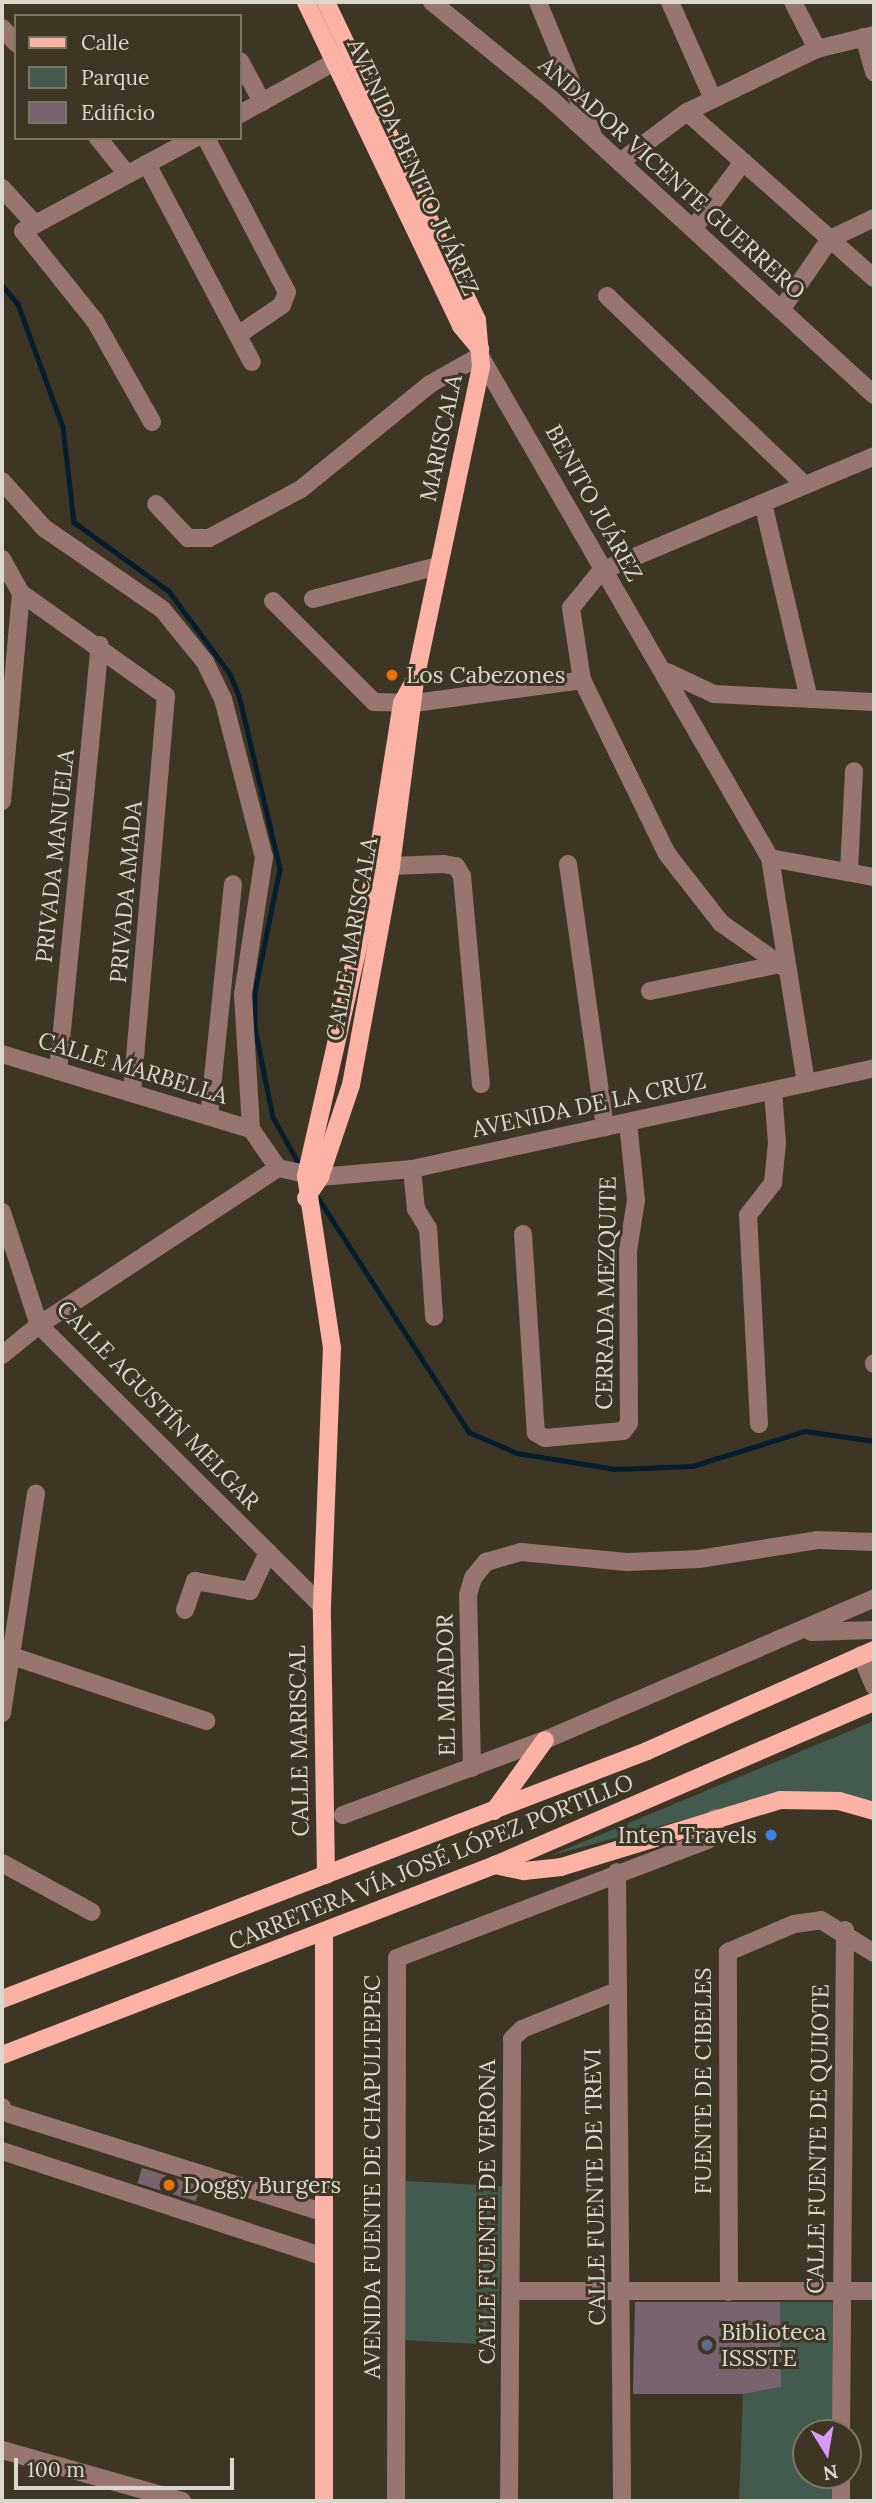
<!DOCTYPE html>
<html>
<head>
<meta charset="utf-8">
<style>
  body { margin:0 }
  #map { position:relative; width:876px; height:2503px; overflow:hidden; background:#3d3625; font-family:Lora,serif }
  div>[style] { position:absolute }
  .green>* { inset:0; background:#435a4e; transform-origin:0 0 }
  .stream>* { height:4.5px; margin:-2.25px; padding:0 2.25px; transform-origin:2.25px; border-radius:2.25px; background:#051d2e }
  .building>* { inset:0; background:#77646f; transform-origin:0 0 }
  .minor>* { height:18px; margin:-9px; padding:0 9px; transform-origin:9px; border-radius:9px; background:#99756f }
  .major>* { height:18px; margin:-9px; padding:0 9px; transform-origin:9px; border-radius:9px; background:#fcb2a5 }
  .dots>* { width:19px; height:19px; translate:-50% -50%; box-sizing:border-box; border:4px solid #3d3625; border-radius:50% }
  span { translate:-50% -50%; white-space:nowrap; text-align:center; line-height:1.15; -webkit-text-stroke:6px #3d3625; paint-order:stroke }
  .street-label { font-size:23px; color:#dbd7cc }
  .poi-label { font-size:23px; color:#dbd7cc }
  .left { translate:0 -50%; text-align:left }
  .right { translate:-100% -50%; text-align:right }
  .frame { position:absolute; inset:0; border:4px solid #dbd7cc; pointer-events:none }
  .legend { position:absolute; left:14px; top:14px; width:228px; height:126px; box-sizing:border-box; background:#3d3625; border:2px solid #7c7668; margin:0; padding:9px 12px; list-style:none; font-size:21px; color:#dbd7cc }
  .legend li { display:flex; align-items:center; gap:14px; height:35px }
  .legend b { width:35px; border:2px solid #7c7668 }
  .north { position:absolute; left:792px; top:2419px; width:70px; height:70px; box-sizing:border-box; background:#3d3625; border:2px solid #7c7668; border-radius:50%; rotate:169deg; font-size:19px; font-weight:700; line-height:28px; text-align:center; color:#dbd7cc }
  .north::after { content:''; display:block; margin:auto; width:24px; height:32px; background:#d99af7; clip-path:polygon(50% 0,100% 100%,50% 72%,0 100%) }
  .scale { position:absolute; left:14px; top:2458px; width:220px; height:32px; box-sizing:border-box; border:4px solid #dbd7cc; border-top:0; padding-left:9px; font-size:21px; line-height:24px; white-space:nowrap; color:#dbd7cc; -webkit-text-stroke:5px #3d3625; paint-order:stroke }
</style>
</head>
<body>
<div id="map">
  <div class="green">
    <div style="clip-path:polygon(874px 1721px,874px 1807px,763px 1798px,549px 1856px)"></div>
    <div style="left:406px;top:2181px;width:99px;height:159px;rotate:3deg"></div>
    <div style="clip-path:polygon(780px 2302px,834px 2302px,834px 2433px,806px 2433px,806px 2475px,835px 2475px,835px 2501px,739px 2501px,743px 2394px,781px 2387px)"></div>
  </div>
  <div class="stream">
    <div style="left:2px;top:285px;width:25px;rotate:50deg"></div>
    <div style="left:18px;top:304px;width:131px;rotate:69.9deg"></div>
    <div style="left:63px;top:427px;width:96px;rotate:83.4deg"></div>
    <div style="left:74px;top:522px;width:117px;rotate:36deg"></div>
    <div style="left:169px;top:591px;width:103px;rotate:53.7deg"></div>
    <div style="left:230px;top:674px;width:23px;rotate:67deg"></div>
    <div style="left:239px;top:695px;width:179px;rotate:76.7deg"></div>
    <div style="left:280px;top:869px;width:126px;rotate:101.5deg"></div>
    <div style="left:255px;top:992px;width:36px;rotate:90deg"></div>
    <div style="left:255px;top:1028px;width:91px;rotate:78.6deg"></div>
    <div style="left:273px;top:1117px;width:51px;rotate:60.9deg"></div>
    <div style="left:317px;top:1196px;width:281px;rotate:57.2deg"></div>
    <div style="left:469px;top:1432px;width:52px;rotate:23.6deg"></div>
    <div style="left:517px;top:1453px;width:99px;rotate:9.3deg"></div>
    <div style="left:615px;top:1469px;width:77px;rotate:-2.2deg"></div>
    <div style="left:692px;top:1466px;width:118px;rotate:-17.2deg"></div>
    <div style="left:805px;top:1431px;width:70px;rotate:8.2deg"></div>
  </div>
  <div class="building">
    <div style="left:142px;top:2168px;width:61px;height:16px;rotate:17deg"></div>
    <div style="clip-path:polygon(635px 2302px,780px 2302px,781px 2387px,743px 2394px,633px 2394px)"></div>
  </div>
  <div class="minor">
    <div style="left:432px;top:2px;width:154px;rotate:39.2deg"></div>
    <div style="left:551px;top:99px;width:438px;rotate:42.5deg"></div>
    <div style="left:538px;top:2px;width:142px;rotate:67.6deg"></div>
    <div style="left:670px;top:2px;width:106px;rotate:66.1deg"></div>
    <div style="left:793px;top:2px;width:53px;rotate:62.9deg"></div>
    <div style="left:2px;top:28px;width:21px;rotate:47deg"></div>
    <div style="left:864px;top:37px;width:37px;rotate:74deg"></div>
    <div style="left:240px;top:61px;width:47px;rotate:61.8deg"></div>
    <div style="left:687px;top:112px;width:250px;rotate:41.6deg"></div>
    <div style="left:240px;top:114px;width:122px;rotate:-28.9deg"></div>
    <div style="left:98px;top:138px;width:46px;rotate:51.1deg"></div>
    <div style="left:206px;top:138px;width:174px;rotate:62.3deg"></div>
    <div style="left:287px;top:292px;width:14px;rotate:111deg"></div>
    <div style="left:282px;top:305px;width:53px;rotate:145.7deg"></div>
    <div style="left:620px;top:162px;width:84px;rotate:-36.7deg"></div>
    <div style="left:687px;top:112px;width:144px;rotate:-25.9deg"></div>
    <div style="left:817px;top:49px;width:59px;rotate:-13.8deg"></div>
    <div style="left:147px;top:164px;width:224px;rotate:62.1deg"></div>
    <div style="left:2px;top:188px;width:47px;rotate:47.6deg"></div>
    <div style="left:693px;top:229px;width:84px;rotate:-53.3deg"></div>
    <div style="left:607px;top:296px;width:274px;rotate:43.7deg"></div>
    <div style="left:781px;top:310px;width:86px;rotate:-55.4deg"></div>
    <div style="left:830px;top:239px;width:49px;rotate:-25.5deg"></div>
    <div style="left:152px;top:422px;width:116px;rotate:-119.4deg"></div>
    <div style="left:95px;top:321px;width:115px;rotate:-128.7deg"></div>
    <div style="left:23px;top:231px;width:196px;rotate:-28.4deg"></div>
    <div style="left:2px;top:481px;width:63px;rotate:48.2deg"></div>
    <div style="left:44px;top:528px;width:143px;rotate:34.5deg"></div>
    <div style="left:162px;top:609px;width:68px;rotate:50.9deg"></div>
    <div style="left:205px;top:662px;width:41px;rotate:64.1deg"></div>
    <div style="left:223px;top:699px;width:163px;rotate:75.5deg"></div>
    <div style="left:264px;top:857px;width:139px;rotate:98.7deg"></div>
    <div style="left:243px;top:994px;width:135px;rotate:86.6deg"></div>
    <div style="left:251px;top:1129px;width:47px;rotate:55.3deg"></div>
    <div style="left:278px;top:1168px;width:43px;rotate:12.1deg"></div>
    <div style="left:320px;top:1177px;width:92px;rotate:-5deg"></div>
    <div style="left:412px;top:1169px;width:473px;rotate:-12.3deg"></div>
    <div style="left:763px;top:503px;width:201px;rotate:76.8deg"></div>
    <div style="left:156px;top:504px;width:47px;rotate:46.7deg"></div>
    <div style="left:188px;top:538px;width:21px"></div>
    <div style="left:209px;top:538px;width:104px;rotate:-28deg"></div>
    <div style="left:301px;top:489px;width:166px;rotate:-39.1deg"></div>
    <div style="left:430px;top:384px;width:57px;rotate:-29.2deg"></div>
    <div style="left:480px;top:356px;width:580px;rotate:59.99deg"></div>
    <div style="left:770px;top:858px;width:228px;rotate:80.9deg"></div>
    <div style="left:2px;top:559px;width:39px;rotate:61deg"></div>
    <div style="left:21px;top:593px;width:209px;rotate:95.2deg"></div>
    <div style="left:21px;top:593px;width:178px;rotate:35.4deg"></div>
    <div style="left:166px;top:696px;width:398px;rotate:94.9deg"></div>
    <div style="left:313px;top:599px;width:129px;rotate:-14.8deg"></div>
    <div style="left:273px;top:601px;width:143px;rotate:45deg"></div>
    <div style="left:374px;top:702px;width:41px;rotate:1.4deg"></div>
    <div style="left:415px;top:703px;width:169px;rotate:-7.8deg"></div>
    <div style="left:667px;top:672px;width:52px;rotate:25.1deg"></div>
    <div style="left:714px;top:694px;width:160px;rotate:2.9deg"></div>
    <div style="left:770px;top:858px;width:106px;rotate:10.4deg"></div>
    <div style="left:568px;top:864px;width:266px;rotate:82deg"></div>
    <div style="left:391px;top:866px;width:52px;rotate:-2.2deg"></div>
    <div style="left:443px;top:864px;width:13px;rotate:9deg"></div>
    <div style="left:456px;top:866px;width:12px;rotate:59deg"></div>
    <div style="left:462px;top:876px;width:209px;rotate:84.8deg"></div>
    <div style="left:849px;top:870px;width:99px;rotate:-87.1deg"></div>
    <div style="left:788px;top:970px;width:82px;rotate:-145deg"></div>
    <div style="left:721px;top:923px;width:88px;rotate:-128deg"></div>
    <div style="left:667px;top:854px;width:194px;rotate:-116deg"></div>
    <div style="left:582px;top:680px;width:73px;rotate:-98.7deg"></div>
    <div style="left:571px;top:608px;width:48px;rotate:-51deg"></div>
    <div style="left:601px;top:571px;width:296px;rotate:-22.8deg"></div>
    <div style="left:650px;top:991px;width:128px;rotate:-11.7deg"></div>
    <div style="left:2px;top:1054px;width:260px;rotate:16.8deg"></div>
    <div style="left:58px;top:1071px;width:428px;rotate:-84.4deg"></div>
    <div style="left:209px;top:1116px;width:233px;rotate:-84.1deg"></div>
    <div style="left:412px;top:1169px;width:40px;rotate:84.3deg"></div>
    <div style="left:416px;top:1209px;width:22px;rotate:58deg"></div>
    <div style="left:428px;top:1228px;width:89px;rotate:86.1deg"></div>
    <div style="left:2px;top:1212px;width:119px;rotate:71.9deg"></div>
    <div style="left:39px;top:1325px;width:399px;rotate:44.8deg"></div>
    <div style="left:523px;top:1234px;width:199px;rotate:86.3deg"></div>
    <div style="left:536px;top:1433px;width:10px;rotate:29deg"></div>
    <div style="left:545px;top:1438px;width:78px;rotate:-5.1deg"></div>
    <div style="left:623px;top:1431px;width:10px;rotate:-53deg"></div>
    <div style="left:629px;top:1423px;width:172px;rotate:-90.3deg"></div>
    <div style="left:628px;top:1251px;width:52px;rotate:-81.1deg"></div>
    <div style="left:636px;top:1200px;width:78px;rotate:-95.9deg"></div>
    <div style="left:2px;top:1355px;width:48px;rotate:-39deg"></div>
    <div style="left:39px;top:1325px;width:286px;rotate:-33.3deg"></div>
    <div style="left:874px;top:1364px;width:1px;rotate:-90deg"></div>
    <div style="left:759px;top:1424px;width:209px;rotate:-93deg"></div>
    <div style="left:748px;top:1215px;width:41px;rotate:-52deg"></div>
    <div style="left:773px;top:1183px;width:40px;rotate:-84.3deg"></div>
    <div style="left:777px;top:1143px;width:52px;rotate:-94.4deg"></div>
    <div style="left:185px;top:1610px;width:31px;rotate:-71deg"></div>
    <div style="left:195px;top:1581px;width:56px;rotate:10.3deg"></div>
    <div style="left:250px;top:1591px;width:43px;rotate:-65.2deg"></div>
    <div style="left:811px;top:1632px;width:63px;rotate:-1.8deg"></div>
    <div style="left:861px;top:1655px;width:34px;rotate:67deg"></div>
    <div style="left:12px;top:1656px;width:205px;rotate:18.5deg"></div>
    <div style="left:2px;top:1713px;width:222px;rotate:-81.2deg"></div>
    <div style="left:472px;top:1768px;width:173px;rotate:-91.3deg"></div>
    <div style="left:468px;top:1595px;width:18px;rotate:-74deg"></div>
    <div style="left:473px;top:1578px;width:21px;rotate:-51deg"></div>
    <div style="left:486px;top:1562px;width:36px;rotate:-16deg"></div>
    <div style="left:521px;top:1552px;width:106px;rotate:5.4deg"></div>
    <div style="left:627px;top:1562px;width:72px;rotate:-2.4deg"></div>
    <div style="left:699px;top:1559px;width:120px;rotate:-9.1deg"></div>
    <div style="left:817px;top:1540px;width:57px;rotate:2deg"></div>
    <div style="left:343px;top:1815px;width:215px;rotate:-20.4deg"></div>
    <div style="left:545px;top:1740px;width:358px;rotate:-23.3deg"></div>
    <div style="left:2px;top:1863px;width:102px;rotate:28.6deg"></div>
    <div style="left:617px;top:1872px;width:629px;rotate:89.54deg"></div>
    <div style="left:2px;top:2107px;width:5px;rotate:79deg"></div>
    <div style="left:3px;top:2112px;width:334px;rotate:17.4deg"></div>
    <div style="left:2px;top:2151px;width:337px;rotate:18.2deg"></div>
    <div style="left:514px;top:2291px;width:360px"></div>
    <div style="left:729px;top:2292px;width:340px;rotate:-90.2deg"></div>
    <div style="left:728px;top:1952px;width:72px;rotate:-23deg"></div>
    <div style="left:794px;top:1924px;width:27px;rotate:-8deg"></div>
    <div style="left:821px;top:1920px;width:62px;rotate:31.9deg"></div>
    <div style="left:841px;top:2433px;width:503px;rotate:-89.54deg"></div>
    <div style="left:2px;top:2450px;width:187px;rotate:15.8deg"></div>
    <div style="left:841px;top:2475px;width:26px;rotate:90deg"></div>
    <div style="left:396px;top:2501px;width:543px;rotate:-89.89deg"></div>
    <div style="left:397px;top:1958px;width:332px;rotate:-20.8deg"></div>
    <div style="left:707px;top:1840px;width:13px;rotate:-51deg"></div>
    <div style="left:715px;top:1830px;width:12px;rotate:-90deg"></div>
    <div style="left:509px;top:2501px;width:462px;rotate:-89.6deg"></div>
    <div style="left:512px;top:2039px;width:14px;rotate:-45deg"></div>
    <div style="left:522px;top:2029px;width:102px;rotate:-21.8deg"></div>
  </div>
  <div class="major">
    <div style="left:306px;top:2px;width:359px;rotate:64.4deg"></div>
    <div style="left:461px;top:326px;width:30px;rotate:50deg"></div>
    <div style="left:306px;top:1198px;width:25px;rotate:-56deg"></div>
    <div style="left:320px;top:1177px;width:97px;rotate:-71.4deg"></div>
    <div style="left:351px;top:1085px;width:223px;rotate:-79.6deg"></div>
    <div style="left:391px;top:866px;width:188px;rotate:-82.6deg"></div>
    <div style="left:415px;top:680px;width:321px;rotate:-78.1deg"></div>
    <div style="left:481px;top:366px;width:46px;rotate:-95deg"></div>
    <div style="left:477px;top:320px;width:352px;rotate:-115.4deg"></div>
    <div style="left:494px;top:1811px;width:87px;rotate:-54.3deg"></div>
    <div style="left:495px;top:1865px;width:30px;rotate:12deg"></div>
    <div style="left:524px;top:1871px;width:37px;rotate:-6deg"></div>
    <div style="left:561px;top:1867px;width:229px;rotate:-17deg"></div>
    <div style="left:780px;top:1800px;width:59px;rotate:1deg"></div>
    <div style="left:839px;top:1801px;width:36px;rotate:16deg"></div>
    <div style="left:326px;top:1875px;width:269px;rotate:-90.9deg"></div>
    <div style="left:322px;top:1606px;width:258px;rotate:-87.8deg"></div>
    <div style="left:332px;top:1348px;width:174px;rotate:-98.6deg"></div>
    <div style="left:306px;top:1176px;width:317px;rotate:-77.2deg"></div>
    <div style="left:376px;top:867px;width:166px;rotate:-81deg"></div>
    <div style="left:402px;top:703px;width:23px;rotate:-61deg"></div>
    <div style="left:2px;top:1999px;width:691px;rotate:-21.03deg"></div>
    <div style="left:647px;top:1751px;width:248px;rotate:-24deg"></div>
    <div style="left:2px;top:2055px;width:528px;rotate:-21.08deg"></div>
    <div style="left:495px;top:1865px;width:413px;rotate:-23.3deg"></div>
    <div style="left:324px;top:2501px;width:569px;rotate:-90deg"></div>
  </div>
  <div class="dots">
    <div style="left:392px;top:675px;background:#e8710a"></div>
    <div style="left:771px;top:1835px;background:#3f7fe0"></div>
    <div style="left:169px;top:2185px;background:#e8710a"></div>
    <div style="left:707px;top:2345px;background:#5c6f8a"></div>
  </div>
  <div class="street-label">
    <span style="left:413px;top:167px;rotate:65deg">AVENIDA BENITO JUÁREZ</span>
    <span style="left:672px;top:178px;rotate:42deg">ANDADOR VICENTE GUERRERO</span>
    <span style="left:441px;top:438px;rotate:-78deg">MARISCALA</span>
    <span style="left:594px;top:503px;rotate:61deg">BENITO JUÁREZ</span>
    <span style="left:55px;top:856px;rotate:-84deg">PRIVADA MANUELA</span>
    <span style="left:126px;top:892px;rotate:-85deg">PRIVADA AMADA</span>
    <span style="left:352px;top:939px;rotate:-80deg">CALLE MARISCALA</span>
    <span style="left:133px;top:1068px;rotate:17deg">CALLE MARBELLA</span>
    <span style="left:589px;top:1105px;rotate:-12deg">AVENIDA DE LA CRUZ</span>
    <span style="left:606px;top:1293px;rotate:-89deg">CERRADA MEZQUITE</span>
    <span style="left:158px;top:1405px;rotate:46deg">CALLE AGUSTÍN MELGAR</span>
    <span style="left:446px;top:1685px;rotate:-91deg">EL MIRADOR</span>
    <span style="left:299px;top:1741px;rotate:-91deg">CALLE MARISCAL</span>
    <span style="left:431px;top:1862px;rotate:-22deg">CARRETERA VÍA JOSÉ LÓPEZ PORTILLO</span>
    <span style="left:703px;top:2081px;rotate:-90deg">FUENTE DE CIBELES</span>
    <span style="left:818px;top:2139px;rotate:-89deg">CALLE FUENTE DE QUIJOTE</span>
    <span style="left:372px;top:2177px;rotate:-90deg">AVENIDA FUENTE DE CHAPULTEPEC</span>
    <span style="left:595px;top:2187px;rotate:-91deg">CALLE FUENTE DE TREVI</span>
    <span style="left:487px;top:2212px;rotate:-90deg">CALLE FUENTE DE VERONA</span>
  </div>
  <div class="poi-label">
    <span class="left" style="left:406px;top:675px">Los Cabezones</span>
    <span class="right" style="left:757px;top:1835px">Inten Travels</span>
    <span class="left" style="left:183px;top:2185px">Doggy Burgers</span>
    <span class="left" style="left:721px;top:2345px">Biblioteca<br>ISSSTE</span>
  </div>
  <div class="frame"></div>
  <ul class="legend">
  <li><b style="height:9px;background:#fcb2a5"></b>Calle</li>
  <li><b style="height:19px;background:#435a4e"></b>Parque</li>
  <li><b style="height:19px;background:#77646f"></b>Edificio</li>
  </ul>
  <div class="north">N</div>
  <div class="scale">100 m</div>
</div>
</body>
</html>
